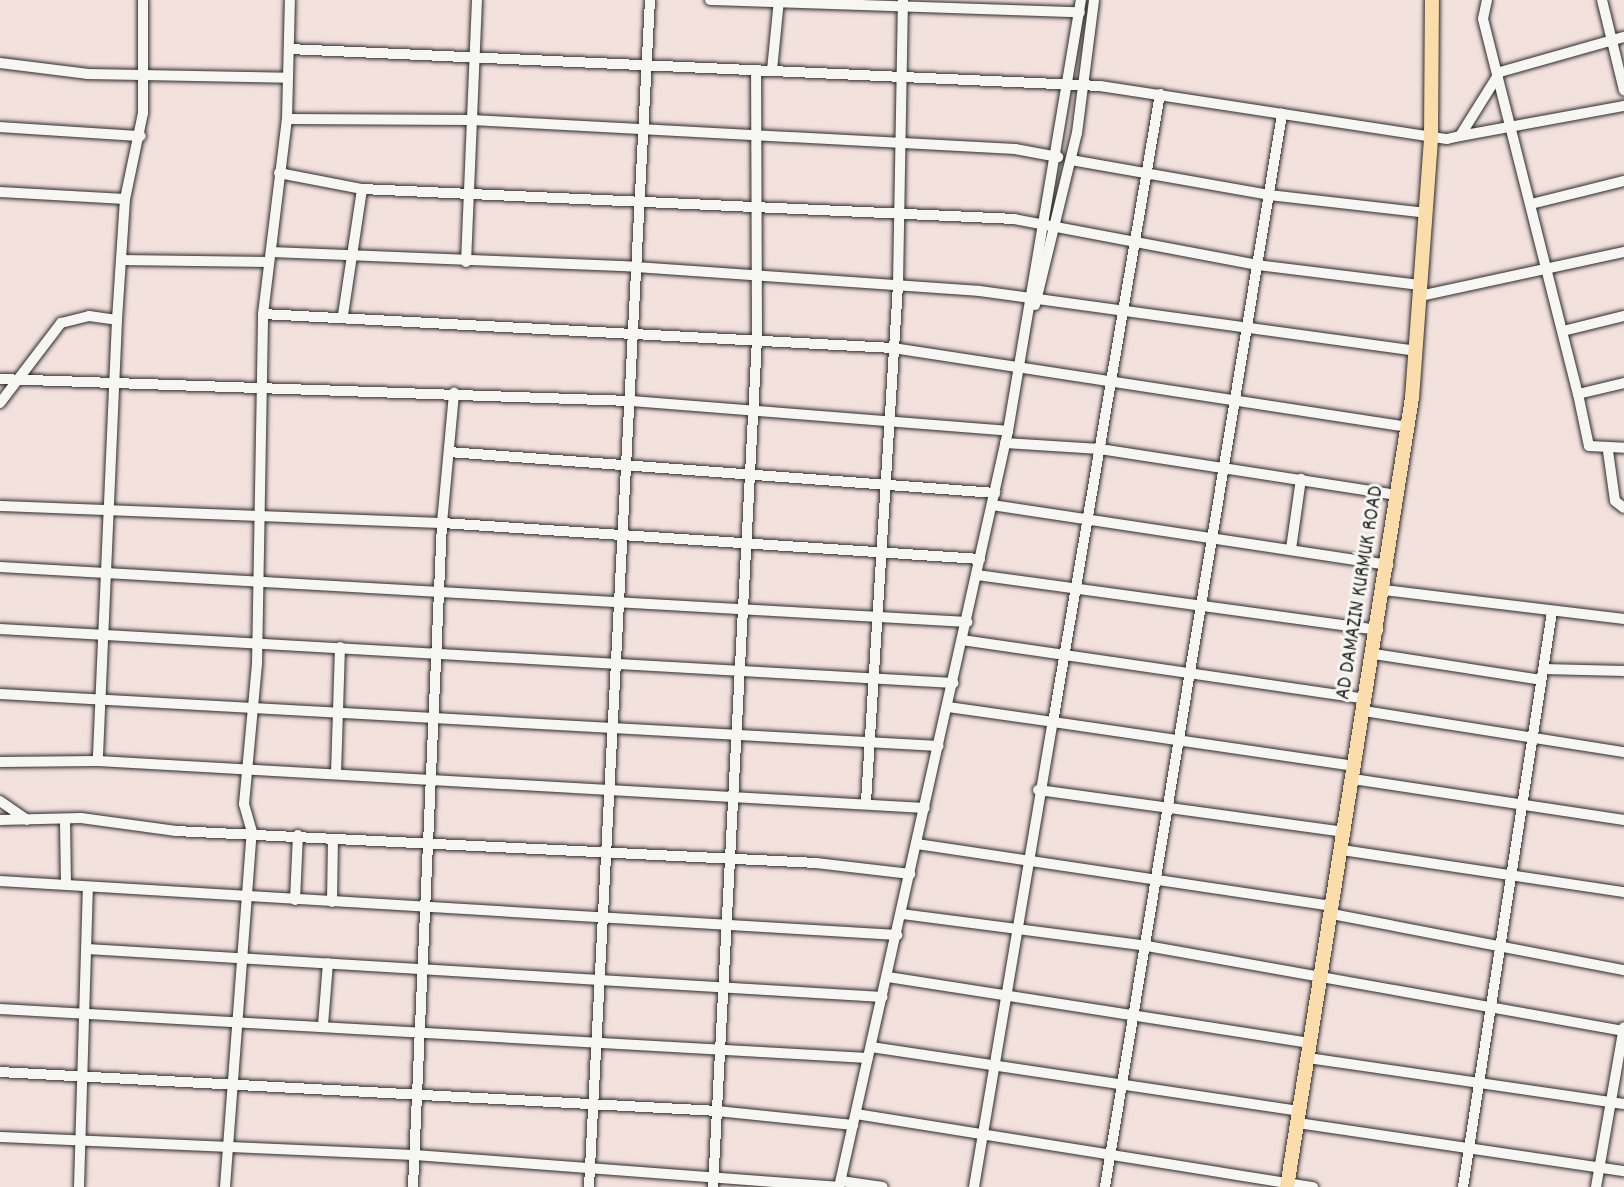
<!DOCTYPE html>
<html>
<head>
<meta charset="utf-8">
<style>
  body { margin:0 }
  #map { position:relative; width:1624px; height:1187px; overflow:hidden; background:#f3e1de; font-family:Dekko,sans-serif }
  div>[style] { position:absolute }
  .roads { filter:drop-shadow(0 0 2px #2b2b2b) drop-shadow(0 0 2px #2b2b2b) }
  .minor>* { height:10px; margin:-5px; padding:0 5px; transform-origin:5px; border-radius:5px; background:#f6f6f2 }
  .highway>* { height:14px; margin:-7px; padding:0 7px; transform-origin:7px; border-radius:7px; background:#faddab }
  span { translate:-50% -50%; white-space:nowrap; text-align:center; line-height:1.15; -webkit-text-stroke:6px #f6f6f2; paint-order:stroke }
  .street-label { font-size:21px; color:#2b2b2b }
</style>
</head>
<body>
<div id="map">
  <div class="roads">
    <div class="minor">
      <div style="left:143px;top:0;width:113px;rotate:90deg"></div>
      <div style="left:143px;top:113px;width:88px;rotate:101.8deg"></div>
      <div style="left:125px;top:199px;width:121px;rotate:93.8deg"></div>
      <div style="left:117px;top:320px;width:441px;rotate:92.5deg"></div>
      <div style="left:98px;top:761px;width:828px;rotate:3.25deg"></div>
      <div style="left:710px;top:0;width:370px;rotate:1.9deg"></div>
      <div style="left:1487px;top:0;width:19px;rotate:102deg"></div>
      <div style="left:1483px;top:19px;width:387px;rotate:75.8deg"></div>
      <div style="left:1578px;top:394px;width:47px;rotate:-13.4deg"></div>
      <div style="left:1602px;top:0;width:93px;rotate:76.3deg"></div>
      <div style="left:289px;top:49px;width:812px;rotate:2.61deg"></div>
      <div style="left:1100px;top:86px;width:351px;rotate:8.7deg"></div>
      <div style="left:1447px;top:139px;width:13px;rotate:-13deg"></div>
      <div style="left:1460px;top:136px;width:75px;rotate:-58deg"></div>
      <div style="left:1500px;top:72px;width:129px;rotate:-15.8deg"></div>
      <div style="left:0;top:63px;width:89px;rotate:7.1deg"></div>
      <div style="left:88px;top:74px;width:200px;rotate:1.1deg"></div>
      <div style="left:772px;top:70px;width:70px;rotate:-84.3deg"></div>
      <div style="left:287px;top:119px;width:185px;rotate:0.3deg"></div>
      <div style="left:472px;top:120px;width:544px;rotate:3.06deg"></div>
      <div style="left:1015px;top:149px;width:44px;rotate:10.5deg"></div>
      <div style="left:0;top:127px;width:141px;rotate:3.7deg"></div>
      <div style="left:1460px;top:136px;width:167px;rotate:-10.4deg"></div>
      <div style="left:1071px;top:160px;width:201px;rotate:10deg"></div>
      <div style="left:1269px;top:195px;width:158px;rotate:6.5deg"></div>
      <div style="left:279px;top:173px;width:85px;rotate:10.9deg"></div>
      <div style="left:362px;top:189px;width:653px;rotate:2.63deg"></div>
      <div style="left:1014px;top:219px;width:247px;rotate:10.7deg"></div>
      <div style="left:1257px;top:265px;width:165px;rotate:7deg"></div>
      <div style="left:0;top:192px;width:125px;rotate:3.2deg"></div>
      <div style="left:1531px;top:204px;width:96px;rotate:-13.9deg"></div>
      <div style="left:271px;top:252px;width:366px;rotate:2.3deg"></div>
      <div style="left:637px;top:267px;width:343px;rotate:4deg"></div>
      <div style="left:979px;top:291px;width:441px;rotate:7.8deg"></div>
      <div style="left:121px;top:260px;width:148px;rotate:0.8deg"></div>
      <div style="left:466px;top:262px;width:262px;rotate:-87.6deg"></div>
      <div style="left:1420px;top:296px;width:209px;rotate:-12.2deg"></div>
      <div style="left:1035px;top:305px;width:177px;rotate:-76.3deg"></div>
      <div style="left:1077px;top:133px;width:134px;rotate:-82.7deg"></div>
      <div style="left:263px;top:314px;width:631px;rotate:3.09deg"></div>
      <div style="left:893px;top:348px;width:521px;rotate:8.72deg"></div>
      <div style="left:343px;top:315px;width:127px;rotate:-81.4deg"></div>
      <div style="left:1563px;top:331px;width:63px;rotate:-13.8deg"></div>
      <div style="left:0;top:379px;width:630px;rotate:2deg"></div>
      <div style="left:630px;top:401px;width:379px;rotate:4.5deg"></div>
      <div style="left:1578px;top:394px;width:53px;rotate:78.1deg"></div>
      <div style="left:1589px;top:446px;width:35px;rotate:3deg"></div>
      <div style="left:0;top:403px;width:101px;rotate:-52.7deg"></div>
      <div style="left:61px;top:323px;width:29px;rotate:-14deg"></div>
      <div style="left:89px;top:316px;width:28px;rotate:8deg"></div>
      <div style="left:1005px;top:443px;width:95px;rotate:3.6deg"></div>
      <div style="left:1100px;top:449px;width:302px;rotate:8.8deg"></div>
      <div style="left:1608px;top:451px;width:50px;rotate:82deg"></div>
      <div style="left:1615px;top:501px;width:11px;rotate:38deg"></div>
      <div style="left:449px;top:452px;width:548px;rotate:4.29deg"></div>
      <div style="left:992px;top:505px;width:401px;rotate:8.6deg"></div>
      <div style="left:0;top:506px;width:442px;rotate:2.2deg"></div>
      <div style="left:442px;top:523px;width:539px;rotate:3.83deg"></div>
      <div style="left:1291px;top:549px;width:71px;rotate:-81.9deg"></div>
      <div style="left:0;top:567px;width:969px;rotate:3.26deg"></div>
      <div style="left:977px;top:575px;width:405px;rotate:7.8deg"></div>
      <div style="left:1384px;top:590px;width:242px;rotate:6.9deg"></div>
      <div style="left:0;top:629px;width:955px;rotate:3.24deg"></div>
      <div style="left:962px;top:640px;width:408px;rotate:8.3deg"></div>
      <div style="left:1374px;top:654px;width:169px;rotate:8.8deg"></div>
      <div style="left:1543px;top:669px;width:81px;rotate:1.4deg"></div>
      <div style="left:0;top:694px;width:940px;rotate:3.17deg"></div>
      <div style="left:948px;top:707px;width:106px;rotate:8.1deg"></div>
      <div style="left:1053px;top:722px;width:637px;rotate:-80.33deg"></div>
      <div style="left:1364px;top:711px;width:263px;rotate:9deg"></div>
      <div style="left:0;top:762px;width:98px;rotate:-0.6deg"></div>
      <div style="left:336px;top:774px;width:127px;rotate:-88.2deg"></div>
      <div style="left:1353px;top:779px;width:274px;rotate:8.6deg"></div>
      <div style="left:1038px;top:790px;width:310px;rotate:7.8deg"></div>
      <div style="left:0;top:801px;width:33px;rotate:35deg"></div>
      <div style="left:866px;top:802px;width:519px;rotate:-86.46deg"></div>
      <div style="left:898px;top:284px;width:284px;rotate:-89deg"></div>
      <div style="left:0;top:820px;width:81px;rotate:-1.4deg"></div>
      <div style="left:81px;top:818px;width:96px;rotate:7.8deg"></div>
      <div style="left:176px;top:831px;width:641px;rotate:2.86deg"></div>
      <div style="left:816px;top:863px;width:95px;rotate:6.7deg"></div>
      <div style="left:65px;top:821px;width:61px;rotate:89.1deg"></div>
      <div style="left:917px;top:844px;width:421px;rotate:8.5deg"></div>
      <div style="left:1342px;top:850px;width:285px;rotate:8.5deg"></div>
      <div style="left:0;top:881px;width:899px;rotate:3.45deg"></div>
      <div style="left:295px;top:900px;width:65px;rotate:-87.4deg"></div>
      <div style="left:332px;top:902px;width:63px;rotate:-89.1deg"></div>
      <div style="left:902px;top:914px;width:247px;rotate:7.4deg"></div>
      <div style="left:1147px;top:946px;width:485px;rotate:10.1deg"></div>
      <div style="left:1332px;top:914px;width:297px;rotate:10.9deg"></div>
      <div style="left:87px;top:949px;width:797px;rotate:3.45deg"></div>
      <div style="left:888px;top:977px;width:427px;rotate:8.9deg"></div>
      <div style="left:0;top:1009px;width:869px;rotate:3.23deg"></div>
      <div style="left:323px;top:1025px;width:62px;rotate:-85.4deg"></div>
      <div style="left:871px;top:1047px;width:434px;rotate:8.5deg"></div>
      <div style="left:1308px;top:1058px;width:319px;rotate:8.3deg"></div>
      <div style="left:0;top:1072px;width:718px;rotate:3.11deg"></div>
      <div style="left:717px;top:1111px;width:137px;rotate:5.9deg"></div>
      <div style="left:856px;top:1114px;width:463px;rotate:9.1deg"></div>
      <div style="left:1298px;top:1123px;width:330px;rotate:8.4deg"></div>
      <div style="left:0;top:1137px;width:415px;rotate:2.5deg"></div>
      <div style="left:415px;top:1155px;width:423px;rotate:4.3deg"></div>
      <div style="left:841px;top:1181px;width:42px;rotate:8.1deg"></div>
      <div style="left:79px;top:1187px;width:300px;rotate:-88.3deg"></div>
      <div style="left:225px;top:1187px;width:356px;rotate:-85.7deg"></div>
      <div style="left:252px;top:832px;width:29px;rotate:-106deg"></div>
      <div style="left:244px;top:804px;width:141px;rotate:-84.7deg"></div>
      <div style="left:257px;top:664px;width:350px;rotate:-89deg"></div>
      <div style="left:263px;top:314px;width:196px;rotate:-83deg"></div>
      <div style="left:287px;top:119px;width:119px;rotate:-88.6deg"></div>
      <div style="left:413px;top:1187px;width:665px;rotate:-87.5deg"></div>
      <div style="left:442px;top:523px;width:131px;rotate:-84.7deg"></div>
      <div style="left:589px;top:1187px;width:1189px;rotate:-87.06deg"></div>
      <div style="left:713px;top:1187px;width:849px;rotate:-87.03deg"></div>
      <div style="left:757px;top:339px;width:269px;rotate:-90.2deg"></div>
      <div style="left:839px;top:1187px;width:775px;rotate:-77.4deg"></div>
      <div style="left:1008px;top:431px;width:437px;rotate:-80.4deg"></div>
      <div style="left:974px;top:1187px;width:472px;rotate:-80.4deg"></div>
      <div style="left:1053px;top:722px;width:305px;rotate:8.3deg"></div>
      <div style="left:1105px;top:1187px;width:1088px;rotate:-80.63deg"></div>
      <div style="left:1463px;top:1187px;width:582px;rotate:-81.2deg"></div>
      <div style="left:1596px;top:1187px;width:162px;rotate:-80.1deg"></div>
    </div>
    <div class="highway">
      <div style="left:1287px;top:1187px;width:799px;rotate:-81deg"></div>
      <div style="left:1412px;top:398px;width:262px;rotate:-85.8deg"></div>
      <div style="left:1431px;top:137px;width:137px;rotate:-89.6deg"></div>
    </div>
  </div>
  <div class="street-label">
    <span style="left:1361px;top:593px;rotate:-81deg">AD DAMAZIN KURMUK ROAD</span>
  </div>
</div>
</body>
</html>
